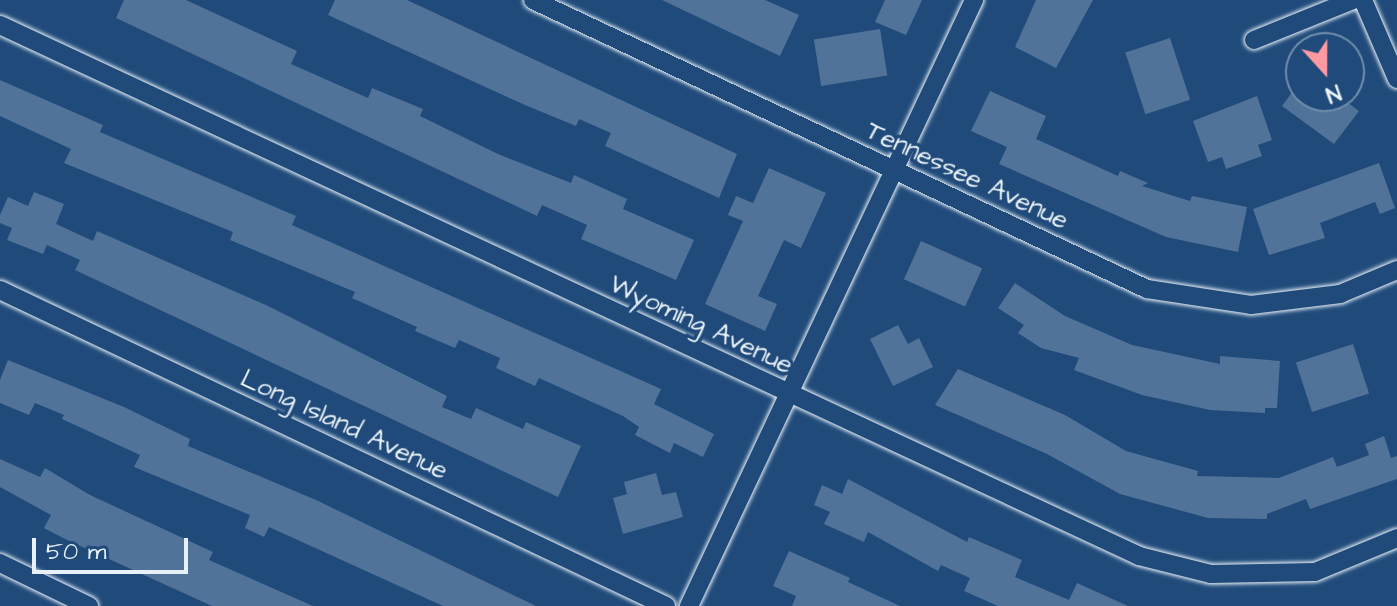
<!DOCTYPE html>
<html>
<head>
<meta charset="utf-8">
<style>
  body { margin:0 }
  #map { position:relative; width:1397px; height:606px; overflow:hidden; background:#1f4a7a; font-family:"Architects Daughter",sans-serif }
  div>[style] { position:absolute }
  .building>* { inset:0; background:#517399; transform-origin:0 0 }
  .roads { filter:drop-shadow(0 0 2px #e8f1f8) drop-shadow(0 0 2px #e8f1f8) }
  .street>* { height:18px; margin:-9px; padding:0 9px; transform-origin:9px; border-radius:9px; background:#1f4a7a }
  span { translate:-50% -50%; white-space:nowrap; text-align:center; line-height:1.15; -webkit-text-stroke:7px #1f4a7a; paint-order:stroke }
  .street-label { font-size:26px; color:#e8f1f8 }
  .north { position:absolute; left:1285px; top:32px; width:80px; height:80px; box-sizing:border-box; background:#1f4a7a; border:2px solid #6f8dac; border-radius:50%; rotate:159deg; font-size:22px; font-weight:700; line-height:32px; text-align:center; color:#e8f1f8 }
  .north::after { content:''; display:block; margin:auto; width:28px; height:36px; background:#ff9aa2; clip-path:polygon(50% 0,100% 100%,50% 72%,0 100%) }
  .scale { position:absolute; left:32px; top:538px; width:156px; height:36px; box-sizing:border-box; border:4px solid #e8f1f8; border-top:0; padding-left:10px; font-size:24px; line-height:28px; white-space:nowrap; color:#e8f1f8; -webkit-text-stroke:6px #1f4a7a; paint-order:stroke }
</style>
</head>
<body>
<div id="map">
  <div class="building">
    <div style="clip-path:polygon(124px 0,186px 0,297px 51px,291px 64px,368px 98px,372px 88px,423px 109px,420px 116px,498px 154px,571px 183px,574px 175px,627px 199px,623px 209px,694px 240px,676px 280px,581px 239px,587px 225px,542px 205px,537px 216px,116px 18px)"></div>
    <div style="clip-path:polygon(335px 0,407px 0,737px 154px,719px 198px,605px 146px,611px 133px,579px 119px,576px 126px,525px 105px,328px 15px)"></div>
    <div style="clip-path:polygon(662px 0,765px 0,799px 15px,780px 56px)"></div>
    <div style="clip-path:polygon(885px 0,922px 0,906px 35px,875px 22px)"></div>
    <div style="clip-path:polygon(1036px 0,1093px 0,1056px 68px,1015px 47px)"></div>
    <div style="left:880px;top:29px;width:47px;height:67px;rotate:81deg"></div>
    <div style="left:1170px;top:38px;width:65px;height:47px;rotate:72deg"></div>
    <div style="clip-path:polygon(0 80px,103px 125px,100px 132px,296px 216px,292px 225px,661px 389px,654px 404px,714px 434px,703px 457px,674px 443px,670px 453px,635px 435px,639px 427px,623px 416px,539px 378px,535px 386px,496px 368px,500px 358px,459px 340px,455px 348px,415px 331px,417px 327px,352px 298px,355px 292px,230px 240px,233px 232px,64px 163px,71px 149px,0 116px)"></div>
    <div style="clip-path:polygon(1301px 80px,1301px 96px,1339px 96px,1359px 111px,1334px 144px,1282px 106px)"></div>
    <div style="clip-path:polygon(990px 91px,1046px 116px,1036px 139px,1118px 176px,1120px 171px,1148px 183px,1142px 186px,1190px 201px,1192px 196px,1247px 207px,1238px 252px,1166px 237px,999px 164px,1007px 147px,971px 131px)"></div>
    <div style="clip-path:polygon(1257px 96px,1272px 140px,1258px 145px,1262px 156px,1226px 169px,1222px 157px,1208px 162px,1193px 121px)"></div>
    <div style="clip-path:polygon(1379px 163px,1395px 208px,1380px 214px,1375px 202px,1320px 223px,1325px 238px,1269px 255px,1253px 209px)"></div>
    <div style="clip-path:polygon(769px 168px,826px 193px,801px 248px,784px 240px,758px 296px,777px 304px,765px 331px,705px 304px,743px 221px,728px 215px,736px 196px,753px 203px)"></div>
    <div style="clip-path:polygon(34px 192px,64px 204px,56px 224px,93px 241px,97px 231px,268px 306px,447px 396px,442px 407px,471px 419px,476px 408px,523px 429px,526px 422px,581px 446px,558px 497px,75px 270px,80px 260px,47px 245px,43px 254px,7px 240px,12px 228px,0 223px,0 215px,8px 197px,28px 206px)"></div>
    <div style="left:921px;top:241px;width:67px;height:42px;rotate:24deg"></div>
    <div style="clip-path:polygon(1015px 283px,1065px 316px,1132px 345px,1220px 364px,1220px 356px,1280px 361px,1277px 408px,1265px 408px,1265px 413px,1210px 410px,1142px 395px,1074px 370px,1079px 358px,1041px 348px,1018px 333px,1024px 325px,998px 308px)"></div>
    <div style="clip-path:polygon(898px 325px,908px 344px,919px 338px,933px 367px,893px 386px,870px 339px)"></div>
    <div style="left:1353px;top:344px;width:52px;height:60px;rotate:72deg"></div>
    <div style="clip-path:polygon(8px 360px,124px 407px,190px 439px,188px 446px,316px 500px,536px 606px,443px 606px,269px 527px,264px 537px,245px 528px,250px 515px,134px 467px,140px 455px,62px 419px,64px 415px,35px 403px,29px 415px,0 403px,0 380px)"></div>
    <div style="clip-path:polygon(958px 369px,1065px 415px,1126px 451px,1198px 471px,1197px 476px,1279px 478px,1333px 457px,1337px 467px,1369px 455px,1365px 444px,1384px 436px,1391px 458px,1397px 456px,1397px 479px,1310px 509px,1306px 499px,1267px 514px,1267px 519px,1208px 518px,1120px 494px,1047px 454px,935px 405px)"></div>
    <div style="clip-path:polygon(0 459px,40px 477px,45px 468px,90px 495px,213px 552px,209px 560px,313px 606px,212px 606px,65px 539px,44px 528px,51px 515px,0 487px)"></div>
    <div style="clip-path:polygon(656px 473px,662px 495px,676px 492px,683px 517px,623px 534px,613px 498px,627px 494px,624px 482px)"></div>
    <div style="clip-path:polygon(848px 479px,967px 542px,969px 537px,1022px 560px,1015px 577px,1069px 600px,1077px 583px,1128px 606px,998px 606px,964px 591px,970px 578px,941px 565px,938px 571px,868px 532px,864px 542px,824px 524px,830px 512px,814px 505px,822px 485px,842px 494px)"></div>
    <div style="clip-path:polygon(789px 551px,850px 578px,848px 582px,900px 606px,792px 606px,796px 596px,773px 586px)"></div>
  </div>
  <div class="roads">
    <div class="street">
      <div style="left:533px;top:0;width:679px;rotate:25.21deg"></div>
      <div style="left:1147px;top:289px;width:105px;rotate:8.7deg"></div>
      <div style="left:1251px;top:305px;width:90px;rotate:-7deg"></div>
      <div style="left:1340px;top:294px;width:62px;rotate:-22.8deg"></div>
      <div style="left:1363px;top:0;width:86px;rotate:66.7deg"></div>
      <div style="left:0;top:25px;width:1257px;rotate:24.99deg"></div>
      <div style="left:1139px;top:556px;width:74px;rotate:14deg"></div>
      <div style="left:1211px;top:574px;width:104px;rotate:-1.1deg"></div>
      <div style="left:1315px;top:572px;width:89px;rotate:-22.5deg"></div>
      <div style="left:1254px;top:40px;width:107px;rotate:-22deg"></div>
      <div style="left:0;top:290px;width:737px;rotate:25.38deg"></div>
      <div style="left:0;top:563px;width:99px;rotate:25.8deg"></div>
      <div style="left:689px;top:606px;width:670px;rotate:-64.81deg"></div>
    </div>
  </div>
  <div class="street-label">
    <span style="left:967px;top:176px;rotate:25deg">Tennessee Avenue</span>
    <span style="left:701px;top:325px;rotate:25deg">Wyoming Avenue</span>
    <span style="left:344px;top:425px;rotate:25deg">Long Island Avenue</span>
  </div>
  <div class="north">N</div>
  <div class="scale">50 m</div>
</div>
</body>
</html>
